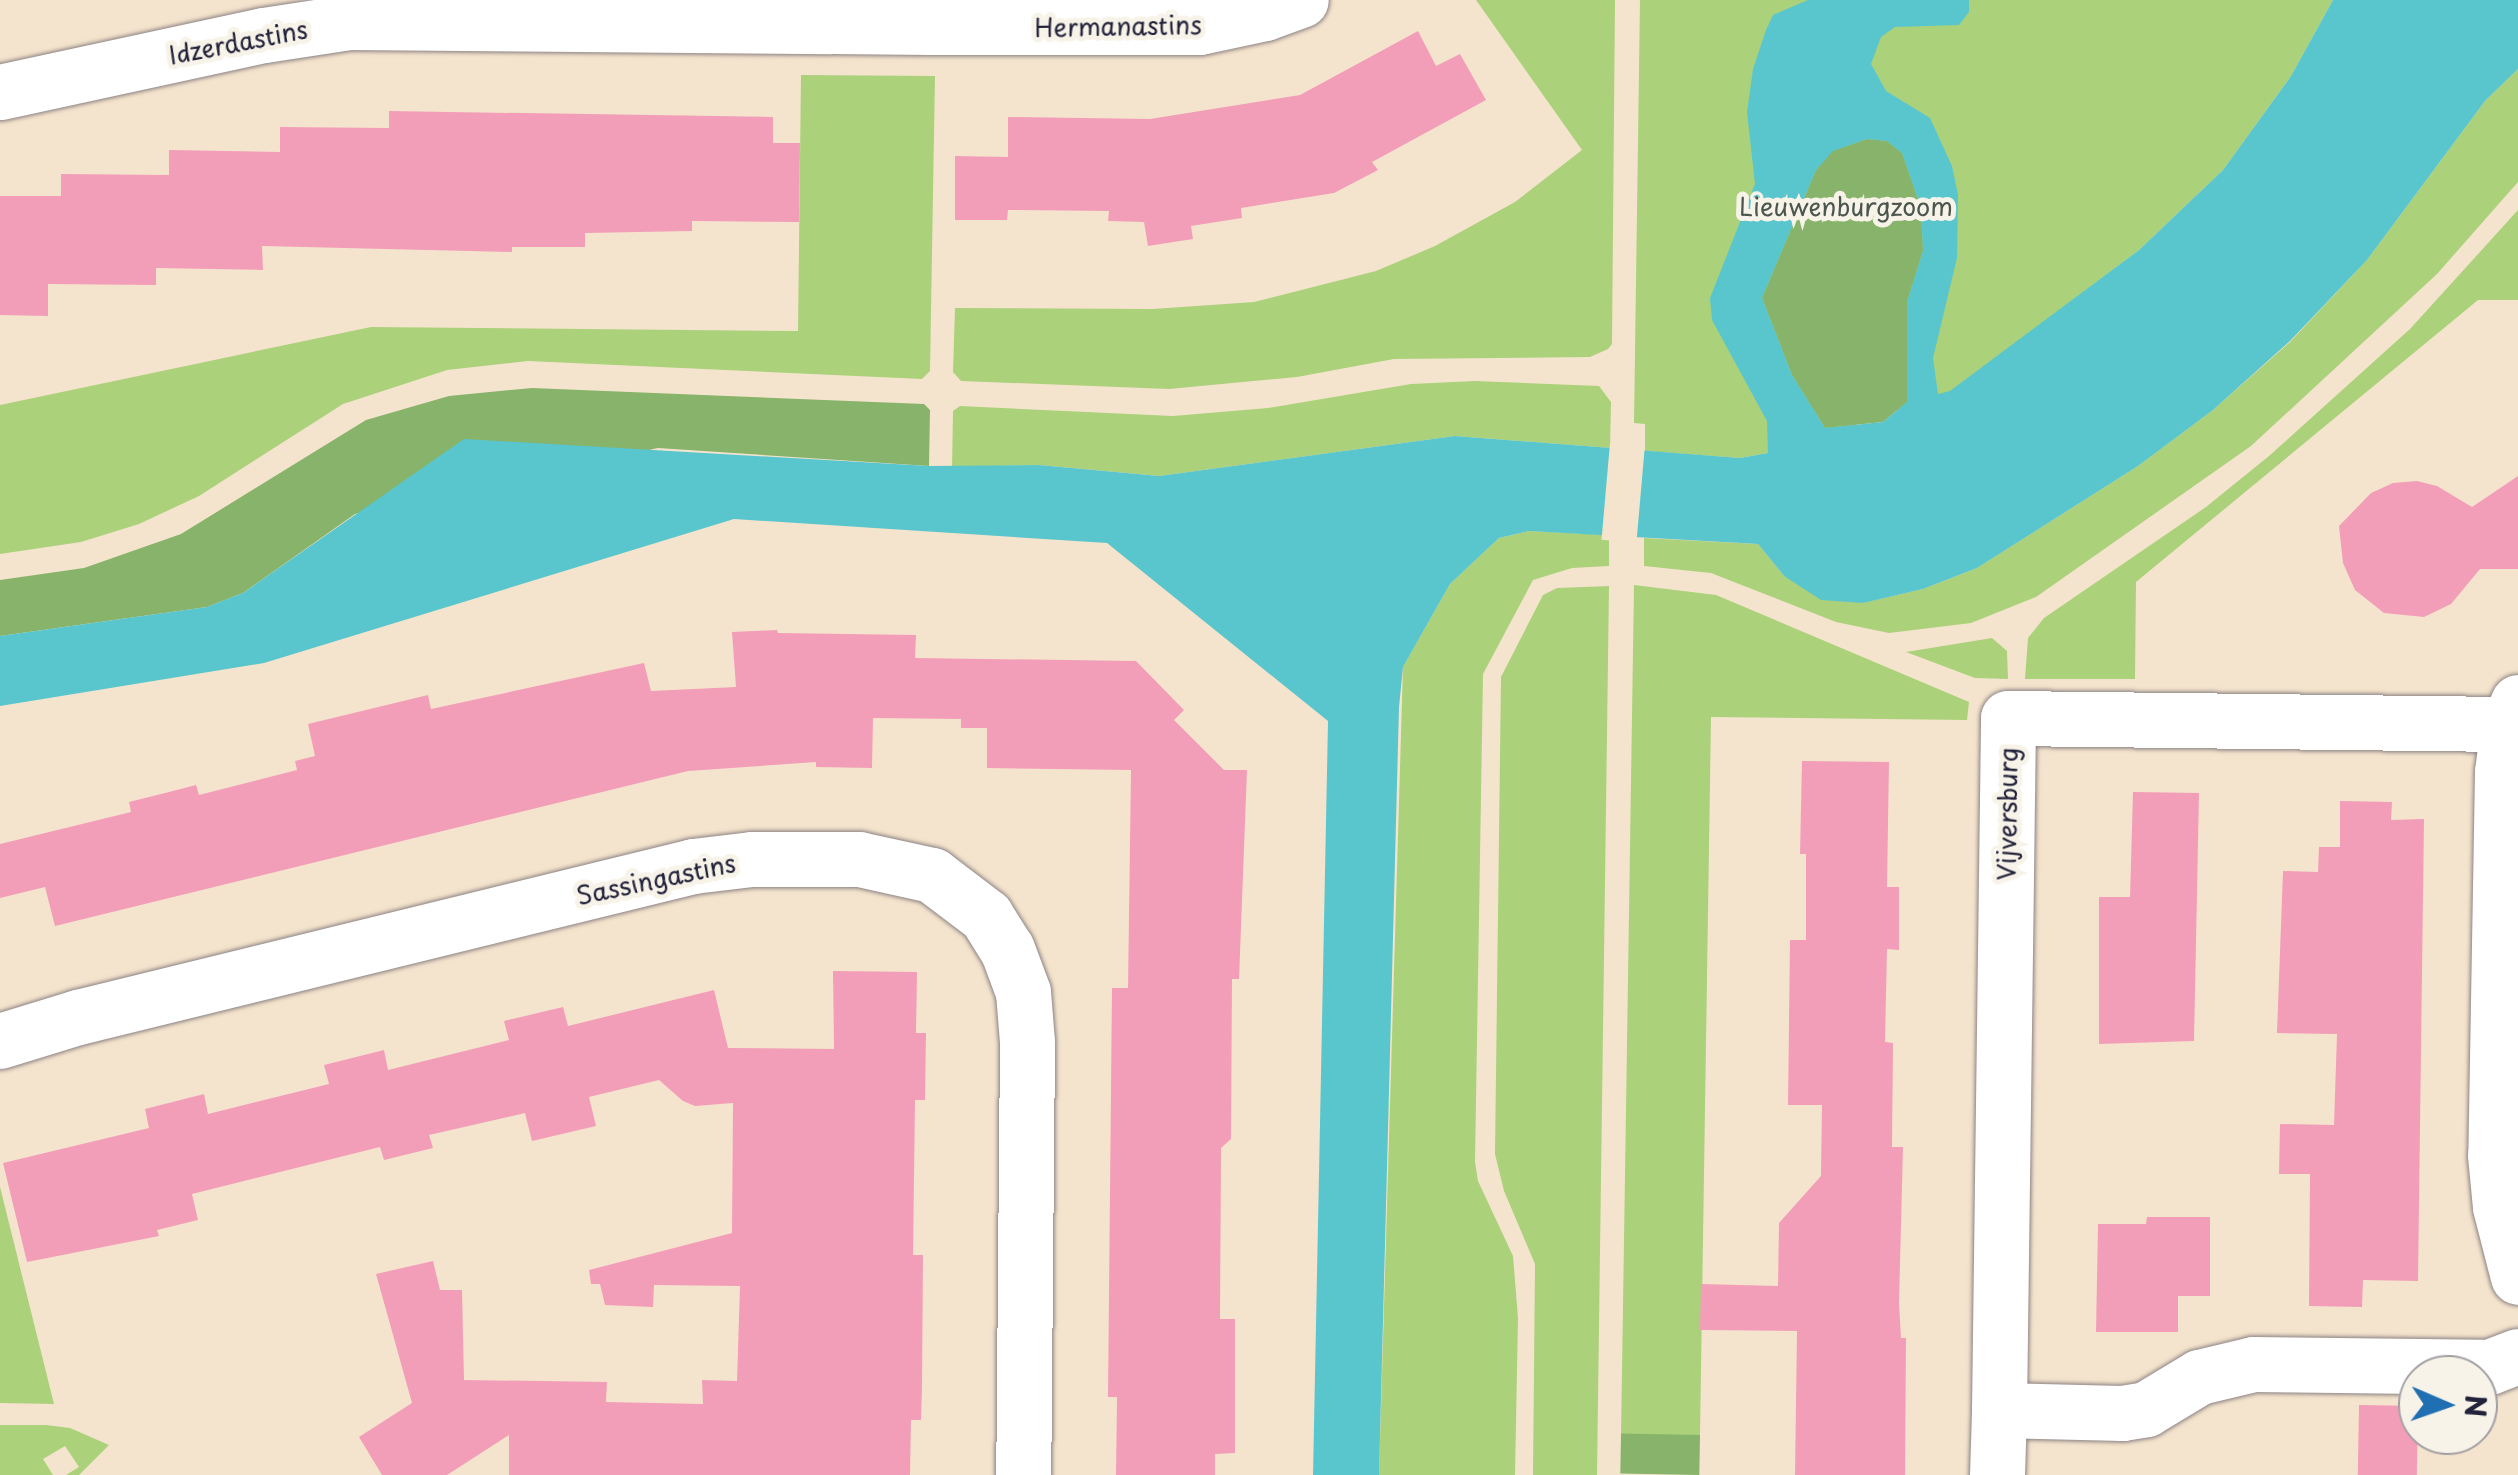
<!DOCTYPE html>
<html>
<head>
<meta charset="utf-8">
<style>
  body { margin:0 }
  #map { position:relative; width:2518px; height:1475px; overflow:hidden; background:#f5e4cd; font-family:"Playpen Sans",sans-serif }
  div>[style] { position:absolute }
  .green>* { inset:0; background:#abd17b }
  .forest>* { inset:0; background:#88b36b; transform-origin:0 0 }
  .water>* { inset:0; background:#59c6cd }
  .pier>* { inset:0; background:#f5e4cd; transform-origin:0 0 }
  .building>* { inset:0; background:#f29eb8; transform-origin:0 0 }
  .roads { filter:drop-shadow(0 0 2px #8c8384) drop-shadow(0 0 2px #8c8384) }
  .minor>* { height:55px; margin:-27.5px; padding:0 27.5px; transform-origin:27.5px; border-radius:27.5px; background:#fff }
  span { translate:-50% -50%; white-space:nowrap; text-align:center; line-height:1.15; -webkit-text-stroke:10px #f7f3e8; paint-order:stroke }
  .street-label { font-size:25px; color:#22223b }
  .park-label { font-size:25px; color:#4b574e }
  .north { position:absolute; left:2398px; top:1355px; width:100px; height:100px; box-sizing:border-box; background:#f7f3e8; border:2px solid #a29fa3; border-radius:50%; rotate:92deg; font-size:28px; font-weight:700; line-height:40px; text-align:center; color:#22223b }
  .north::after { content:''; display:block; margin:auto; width:35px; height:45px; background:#1f6fb2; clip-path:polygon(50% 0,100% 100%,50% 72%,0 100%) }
</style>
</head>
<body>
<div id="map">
  <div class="green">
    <div style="clip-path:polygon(1476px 0,1615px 0,1612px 344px,1608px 349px,1590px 357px,1394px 359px,1297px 377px,1169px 389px,961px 381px,953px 372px,955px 308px,1153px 309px,1254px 302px,1376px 271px,1435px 246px,1515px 202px,1582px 150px)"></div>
    <div style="clip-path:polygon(1640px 0,2333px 0,2291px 76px,2223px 170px,2139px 250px,1950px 392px,1768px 453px,1740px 458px,1645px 451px,1645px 424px,1634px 423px)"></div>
    <div style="clip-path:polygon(2518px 69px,2518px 182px,2437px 274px,2251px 446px,2036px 597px,1971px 623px,1889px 633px,1836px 622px,1711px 573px,1644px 566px,1644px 538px,1758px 544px,1784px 576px,1862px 603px,1923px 589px,1977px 568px,2138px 466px,2213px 410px,2290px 342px,2367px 260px,2485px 101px)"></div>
    <div style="clip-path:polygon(801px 75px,935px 76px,930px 371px,922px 379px,528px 361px,447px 370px,343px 404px,199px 496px,139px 524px,81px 542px,0 554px,0 405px,371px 327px,798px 331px)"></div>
    <div style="clip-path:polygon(2518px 210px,2518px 300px,2478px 300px,2136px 582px,2135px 679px,2025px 679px,2028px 638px,2044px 618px,2206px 507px,2269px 456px,2410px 329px)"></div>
    <div style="clip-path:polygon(1475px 381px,1599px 386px,1611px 402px,1610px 448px,1455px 436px,1159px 476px,1039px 465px,952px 467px,953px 411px,960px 406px,1173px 416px,1268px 408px,1411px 384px)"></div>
    <div style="clip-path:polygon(1529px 531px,1609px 535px,1609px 566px,1572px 568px,1533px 580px,1483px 674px,1475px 1162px,1478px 1181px,1513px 1256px,1518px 1318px,1515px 1475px,1379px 1475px,1403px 667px,1450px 584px,1499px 538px)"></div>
    <div style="clip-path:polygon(1634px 585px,1716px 595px,1969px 702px,1967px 720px,1711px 717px,1700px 1435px,1621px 1437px)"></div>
    <div style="clip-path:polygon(1609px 586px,1597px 1475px,1533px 1475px,1535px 1264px,1504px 1191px,1495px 1154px,1501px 677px,1543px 595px,1557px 588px)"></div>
    <div style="clip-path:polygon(1992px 638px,2007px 651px,2008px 679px,1975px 678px,1906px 652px)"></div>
    <div style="clip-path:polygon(0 1187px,54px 1404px,0 1403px)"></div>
    <div style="clip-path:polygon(46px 1425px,70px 1428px,109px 1445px,79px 1475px,66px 1475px,79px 1467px,65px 1446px,43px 1459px,53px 1475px,0 1475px,0 1425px)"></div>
  </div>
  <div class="forest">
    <div style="clip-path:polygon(1867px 139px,1887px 141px,1902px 153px,1921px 208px,1923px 251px,1907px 302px,1907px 402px,1883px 422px,1825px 428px,1792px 375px,1762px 298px,1816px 170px,1832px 151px)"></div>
    <div style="clip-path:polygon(532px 388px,924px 404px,930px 410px,929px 466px,658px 448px,355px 514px,243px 593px,207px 607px,0 636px,0 580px,84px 568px,181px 534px,366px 420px,449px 396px)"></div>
    <div style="left:1700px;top:1435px;width:40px;height:79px;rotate:91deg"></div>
  </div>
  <div class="water">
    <div style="clip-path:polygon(evenodd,1808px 0,1969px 0,1969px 12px,1959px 25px,1895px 27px,1881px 37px,1871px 64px,1886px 91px,1930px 118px,1952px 166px,1958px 195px,1957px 258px,1933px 358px,1938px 394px,1950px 391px,2139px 250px,2223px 170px,2291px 76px,2333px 0,2518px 0,2518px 69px,2485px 101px,2367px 260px,2290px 341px,2213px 410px,2138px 466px,1977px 568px,1923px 589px,1863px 603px,1821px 600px,1784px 576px,1758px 544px,1529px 531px,1499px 538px,1450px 584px,1403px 667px,1399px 707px,1379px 1475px,1313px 1475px,1328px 721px,1107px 543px,734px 519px,264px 663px,0 706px,0 636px,207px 607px,243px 593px,464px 439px,929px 466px,1039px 465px,1159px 476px,1455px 436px,1740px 458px,1768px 453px,1767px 421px,1712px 320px,1710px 298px,1755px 184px,1747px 112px,1753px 69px,1766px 30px,1773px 15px,1808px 0,1867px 139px,1887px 141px,1902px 153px,1921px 208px,1923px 251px,1907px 302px,1907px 402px,1883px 422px,1825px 428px,1792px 375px,1762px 298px,1816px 170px,1833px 151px,1867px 139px)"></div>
  </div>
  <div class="pier">
    <div style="left:1610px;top:443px;width:35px;height:97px;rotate:5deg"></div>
  </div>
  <div class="building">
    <div style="clip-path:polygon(1418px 31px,1436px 66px,1460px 54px,1486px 100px,1372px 162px,1378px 170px,1334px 193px,1241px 208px,1242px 218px,1191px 226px,1193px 239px,1148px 246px,1144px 222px,1108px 221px,1109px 211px,1008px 210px,1007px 220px,955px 220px,955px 156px,1008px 157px,1008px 117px,1150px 119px,1300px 95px)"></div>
    <div style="clip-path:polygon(389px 111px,773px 117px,773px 143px,800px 143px,799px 222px,692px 221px,692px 231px,585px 233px,585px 247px,512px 247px,512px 252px,262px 246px,263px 270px,156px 268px,156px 285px,48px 284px,48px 316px,0 315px,0 196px,61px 196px,61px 174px,169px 175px,169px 150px,280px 152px,280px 127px,389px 128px)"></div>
    <div style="clip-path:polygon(2518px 476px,2518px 569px,2480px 569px,2451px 604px,2424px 617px,2384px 613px,2355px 590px,2343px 563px,2339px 526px,2371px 493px,2393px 483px,2417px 481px,2437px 486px,2472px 507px)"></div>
    <div style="clip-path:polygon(777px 630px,778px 633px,916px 635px,915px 658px,1136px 661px,1184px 710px,1174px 720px,1224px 770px,1247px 770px,1239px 979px,1232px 979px,1231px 1139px,1221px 1148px,1220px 1319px,1235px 1319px,1235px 1453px,1215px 1454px,1215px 1475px,1116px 1475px,1117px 1397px,1108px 1397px,1112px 988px,1128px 988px,1131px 770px,987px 768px,987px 728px,961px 728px,961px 719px,873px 718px,872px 768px,816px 767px,816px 762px,688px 771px,55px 926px,45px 887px,0 898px,0 844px,131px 812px,129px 802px,169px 792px,196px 785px,199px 795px,297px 770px,295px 761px,315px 756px,308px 724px,428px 695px,431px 709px,644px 663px,651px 691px,736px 687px,732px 632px)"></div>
    <div style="clip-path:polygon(1802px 761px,1889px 762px,1887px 887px,1899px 887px,1899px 950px,1887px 949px,1885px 1042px,1893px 1043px,1892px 1147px,1903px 1147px,1899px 1303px,1901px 1338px,1906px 1338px,1905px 1475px,1795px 1475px,1797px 1331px,1700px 1330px,1701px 1284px,1778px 1286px,1779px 1223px,1821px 1176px,1822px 1105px,1788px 1105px,1790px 940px,1806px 940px,1806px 854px,1800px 854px)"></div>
    <div style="clip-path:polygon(2133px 792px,2199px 793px,2194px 1041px,2099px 1044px,2099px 897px,2130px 897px)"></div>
    <div style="clip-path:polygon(2340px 801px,2392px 802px,2391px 820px,2424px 819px,2418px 1281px,2363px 1280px,2362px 1307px,2309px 1306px,2310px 1174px,2279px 1174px,2280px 1124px,2334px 1125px,2337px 1034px,2277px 1033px,2283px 871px,2318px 872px,2319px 847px,2340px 847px)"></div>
    <div style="clip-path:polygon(833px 971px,917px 972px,916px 1033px,926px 1033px,925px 1100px,915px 1100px,913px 1255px,923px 1255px,922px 1387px,921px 1420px,911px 1420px,910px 1475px,509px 1475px,509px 1435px,447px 1475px,382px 1475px,359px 1437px,412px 1403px,376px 1274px,433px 1261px,440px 1290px,462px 1290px,464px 1380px,607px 1382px,606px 1402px,703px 1404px,702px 1380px,737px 1381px,740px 1286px,654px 1285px,653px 1307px,605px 1305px,600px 1284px,591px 1284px,589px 1270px,732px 1233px,733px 1103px,695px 1106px,683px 1101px,659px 1080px,589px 1097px,596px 1126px,532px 1141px,525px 1113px,429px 1135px,433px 1148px,384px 1160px,380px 1147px,192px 1194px,198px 1220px,157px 1230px,159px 1236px,27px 1262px,3px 1163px,149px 1128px,145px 1109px,204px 1094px,208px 1114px,329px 1084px,324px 1065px,384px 1050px,388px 1070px,509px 1040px,504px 1021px,563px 1007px,568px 1026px,714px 990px,728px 1048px,834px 1049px)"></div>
    <div style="clip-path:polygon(2147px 1217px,2210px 1217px,2210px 1296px,2178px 1296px,2178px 1332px,2096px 1332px,2098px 1224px,2146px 1224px)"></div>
    <div style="left:2359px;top:1405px;width:59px;height:70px;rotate:1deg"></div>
  </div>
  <div class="roads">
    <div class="minor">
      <div style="left:932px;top:27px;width:267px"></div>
      <div style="left:1199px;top:27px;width:67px;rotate:-12deg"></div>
      <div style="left:1265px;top:13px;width:38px;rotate:-20deg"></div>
      <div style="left:0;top:92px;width:270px;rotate:-12.2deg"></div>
      <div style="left:264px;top:35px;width:86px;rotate:-8.7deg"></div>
      <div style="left:349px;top:22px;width:583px;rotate:0.49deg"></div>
      <div style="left:932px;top:27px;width:27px;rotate:-90deg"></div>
      <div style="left:2518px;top:702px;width:24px;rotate:114deg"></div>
      <div style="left:2508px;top:724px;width:48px;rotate:97.1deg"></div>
      <div style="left:2502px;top:772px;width:383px;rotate:91deg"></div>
      <div style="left:2495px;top:1155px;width:52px;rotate:84.5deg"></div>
      <div style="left:2500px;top:1207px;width:72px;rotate:75.6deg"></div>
      <div style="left:0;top:1041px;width:82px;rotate:-17.1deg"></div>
      <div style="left:78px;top:1017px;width:633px;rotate:-13.79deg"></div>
      <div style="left:693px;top:866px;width:59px;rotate:-6.8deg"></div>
      <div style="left:752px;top:859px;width:107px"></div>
      <div style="left:859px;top:859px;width:75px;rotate:12.4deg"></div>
      <div style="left:932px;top:875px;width:68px;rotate:37.2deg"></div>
      <div style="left:986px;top:916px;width:39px;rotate:58deg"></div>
      <div style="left:1007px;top:949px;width:46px;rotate:69.6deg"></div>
      <div style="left:1023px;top:992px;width:50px;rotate:85.4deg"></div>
      <div style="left:1027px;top:1042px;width:433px;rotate:90.5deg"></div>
      <div style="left:1999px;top:1410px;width:692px;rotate:-89.25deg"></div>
      <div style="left:2008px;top:718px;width:500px;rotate:0.69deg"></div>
      <div style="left:1997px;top:1475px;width:65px;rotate:-88.2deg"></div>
      <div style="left:1999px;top:1410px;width:123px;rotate:1.4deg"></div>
      <div style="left:2122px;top:1413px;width:24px;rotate:-9deg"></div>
      <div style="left:2146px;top:1409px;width:62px;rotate:-31.1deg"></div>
      <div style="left:2199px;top:1377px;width:56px;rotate:-13.5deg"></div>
      <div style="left:2253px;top:1364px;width:236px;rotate:0.7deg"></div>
      <div style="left:2489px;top:1367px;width:31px;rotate:-21deg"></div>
    </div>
  </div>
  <div class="street-label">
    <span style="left:1118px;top:26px;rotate:-1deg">Hermanastins</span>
    <span style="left:238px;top:42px;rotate:-11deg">Idzerdastins</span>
    <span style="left:2007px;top:814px;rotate:-89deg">Vijversburg</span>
    <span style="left:656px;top:879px;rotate:-12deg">Sassingastins</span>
  </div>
  <div class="park-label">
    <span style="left:1846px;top:206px">Lieuwenburgzoom</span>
  </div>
  <div class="north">N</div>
</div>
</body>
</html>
